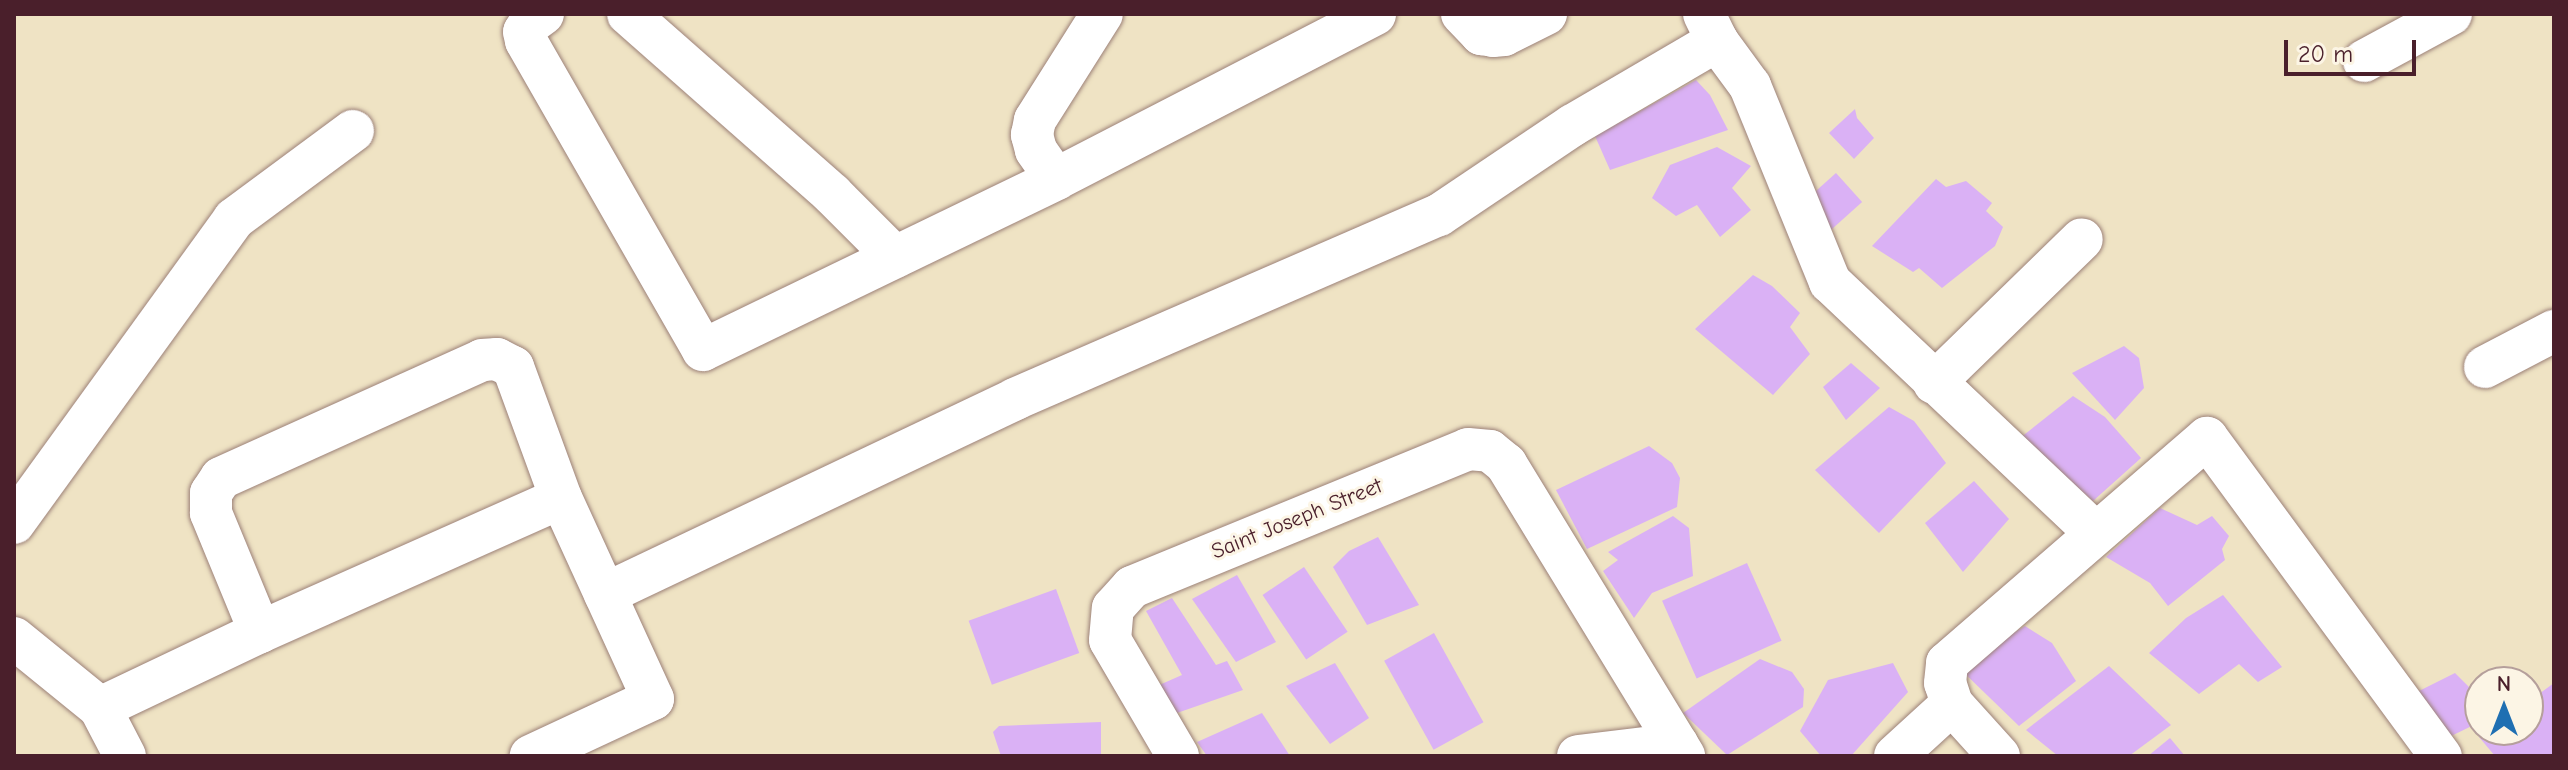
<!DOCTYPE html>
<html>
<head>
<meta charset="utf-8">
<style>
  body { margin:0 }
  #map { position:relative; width:2568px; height:770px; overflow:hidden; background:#efe3c4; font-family:"Comic Neue",sans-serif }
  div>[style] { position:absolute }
  .building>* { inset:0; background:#dab1f5; transform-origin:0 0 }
  .roads { filter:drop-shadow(0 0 2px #9c8178) drop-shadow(0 0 2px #9c8178) }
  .street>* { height:42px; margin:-21px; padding:0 21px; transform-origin:21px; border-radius:21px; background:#fff }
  span { translate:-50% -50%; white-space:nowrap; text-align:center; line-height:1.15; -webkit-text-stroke:6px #fcf5e5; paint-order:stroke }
  .street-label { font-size:22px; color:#4a1f2b }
  .frame { position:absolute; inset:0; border:16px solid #4a1f2b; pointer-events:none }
  .north { position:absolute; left:2464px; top:666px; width:80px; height:80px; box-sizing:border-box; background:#fcf5e5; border:2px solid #b59f9b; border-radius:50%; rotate:0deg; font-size:22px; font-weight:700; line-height:32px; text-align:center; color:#4a1f2b }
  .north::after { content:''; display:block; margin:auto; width:28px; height:36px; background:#1f6fb2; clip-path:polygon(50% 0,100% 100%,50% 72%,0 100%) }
  .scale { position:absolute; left:2284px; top:40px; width:132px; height:36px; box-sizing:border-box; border:4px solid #4a1f2b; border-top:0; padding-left:10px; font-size:24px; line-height:28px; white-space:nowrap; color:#4a1f2b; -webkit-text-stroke:6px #fcf5e5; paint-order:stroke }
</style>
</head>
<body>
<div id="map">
  <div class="building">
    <div style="clip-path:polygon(1696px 80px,1710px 95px,1728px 130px,1610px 170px,1595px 136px)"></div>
    <div style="clip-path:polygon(1855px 109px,1857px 118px,1874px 138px,1854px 159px,1829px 133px)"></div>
    <div style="clip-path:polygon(1717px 147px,1751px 166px,1732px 188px,1751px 210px,1720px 237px,1697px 205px,1676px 216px,1652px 198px,1670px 165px)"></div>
    <div style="left:1836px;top:173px;width:39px;height:45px;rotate:48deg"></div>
    <div style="clip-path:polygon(1936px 179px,1946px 187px,1966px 181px,1992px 203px,1986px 211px,2003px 227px,1995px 246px,1942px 288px,1919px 268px,1913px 272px,1872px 246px)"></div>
    <div style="clip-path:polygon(1753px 275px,1772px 286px,1800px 313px,1790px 327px,1810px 354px,1773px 395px,1695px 329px)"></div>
    <div style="clip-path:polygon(2124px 346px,2139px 358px,2144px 388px,2115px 420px,2072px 373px)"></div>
    <div style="clip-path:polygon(1851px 363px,1880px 388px,1846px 420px,1823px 387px)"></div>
    <div style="clip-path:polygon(2073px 396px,2105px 417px,2141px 458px,2093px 501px,2020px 438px)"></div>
    <div style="clip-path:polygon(1889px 407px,1914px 421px,1946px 463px,1879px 533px,1815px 470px)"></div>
    <div style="clip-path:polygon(1649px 446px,1672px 463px,1680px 478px,1677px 507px,1587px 549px,1556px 490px)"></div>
    <div style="clip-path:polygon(1974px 481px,2009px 519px,1963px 572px,1925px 523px)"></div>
    <div style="clip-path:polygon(2160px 508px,2197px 525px,2212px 516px,2229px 536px,2222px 549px,2225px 560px,2168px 606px,2150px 583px,2106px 557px)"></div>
    <div style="clip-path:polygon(1673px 516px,1689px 528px,1693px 576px,1652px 593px,1634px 618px,1603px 571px,1618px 560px,1608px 552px)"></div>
    <div style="clip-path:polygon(1378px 537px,1419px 605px,1367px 625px,1333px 567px,1349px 551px)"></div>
    <div style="left:1747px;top:563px;width:85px;height:93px;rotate:66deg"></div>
    <div style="left:1304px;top:567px;width:78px;height:50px;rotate:56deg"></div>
    <div style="clip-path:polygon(1237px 575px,1276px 642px,1236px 662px,1192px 599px)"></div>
    <div style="left:1056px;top:589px;width:68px;height:93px;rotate:70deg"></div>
    <div style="clip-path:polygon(2223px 595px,2282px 667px,2258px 682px,2239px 664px,2199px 694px,2149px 653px,2186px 618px)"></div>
    <div style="clip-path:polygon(1172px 598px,1216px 665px,1227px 661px,1243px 690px,1177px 713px,1157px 686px,1182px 675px,1146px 611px)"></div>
    <div style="clip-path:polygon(2025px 626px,2052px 643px,2076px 681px,2019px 726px,1958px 667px)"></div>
    <div style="left:1434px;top:633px;width:102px;height:57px;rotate:61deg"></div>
    <div style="clip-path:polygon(1760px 659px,1792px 672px,1804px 689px,1803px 707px,1727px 755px,1683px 713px)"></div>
    <div style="clip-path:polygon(1335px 663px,1369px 718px,1330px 744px,1286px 686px)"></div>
    <div style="clip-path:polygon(1893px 663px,1908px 692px,1851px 756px,1821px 756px,1800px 731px,1828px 680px)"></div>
    <div style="clip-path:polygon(2109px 666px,2171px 725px,2129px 756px,2058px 756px,2026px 730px)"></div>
    <div style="clip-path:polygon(2455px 673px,2480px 698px,2480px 722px,2445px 739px,2415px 693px)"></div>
    <div style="clip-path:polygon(2554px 683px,2554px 756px,2495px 756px,2479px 737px,2489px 730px,2528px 730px,2528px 702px)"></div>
    <div style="clip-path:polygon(1262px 713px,1290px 756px,1207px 756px,1197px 742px)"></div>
    <div style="clip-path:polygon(1101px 722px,1101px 756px,1001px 756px,993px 732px,999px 726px)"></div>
    <div style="clip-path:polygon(2170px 738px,2185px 756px,2148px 756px)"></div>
  </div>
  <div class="roads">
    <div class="street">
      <div style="left:543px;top:14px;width:17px;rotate:144deg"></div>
      <div style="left:529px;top:24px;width:9px;rotate:122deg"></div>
      <div style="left:524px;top:32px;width:9px;rotate:77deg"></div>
      <div style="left:526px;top:41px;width:356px;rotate:60.2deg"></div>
      <div style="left:703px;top:350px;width:392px;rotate:-25.8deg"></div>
      <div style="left:1056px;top:179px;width:359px;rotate:-27.3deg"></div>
      <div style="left:628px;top:14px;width:272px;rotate:41.4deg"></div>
      <div style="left:832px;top:194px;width:89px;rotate:45deg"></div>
      <div style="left:1462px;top:14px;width:28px;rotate:46deg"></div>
      <div style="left:1481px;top:34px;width:12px;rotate:9deg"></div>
      <div style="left:1493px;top:36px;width:11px;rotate:-5deg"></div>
      <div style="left:1504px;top:35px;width:47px;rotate:-26.6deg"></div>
      <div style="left:1704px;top:14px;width:30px;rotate:64deg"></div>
      <div style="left:1717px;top:41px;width:56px;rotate:53.7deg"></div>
      <div style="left:1750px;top:86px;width:212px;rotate:67.8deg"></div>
      <div style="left:1830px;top:282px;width:365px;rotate:43.4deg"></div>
      <div style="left:2364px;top:61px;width:99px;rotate:-28.4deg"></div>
      <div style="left:1056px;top:179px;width:35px;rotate:-125deg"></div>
      <div style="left:1036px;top:150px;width:16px;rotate:-105deg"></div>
      <div style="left:1032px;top:135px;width:15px;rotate:-79deg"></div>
      <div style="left:1035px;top:120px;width:125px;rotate:-57.7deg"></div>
      <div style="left:2485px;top:367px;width:78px;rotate:-27.6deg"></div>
      <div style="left:1934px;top:383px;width:206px;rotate:-44.2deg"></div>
      <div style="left:14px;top:523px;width:375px;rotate:-54.1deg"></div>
      <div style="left:234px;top:219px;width:148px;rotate:-36.5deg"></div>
      <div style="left:605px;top:594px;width:454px;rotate:-25.4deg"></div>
      <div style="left:1015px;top:399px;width:462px;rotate:-23.5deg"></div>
      <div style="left:1439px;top:215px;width:161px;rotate:-33.9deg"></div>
      <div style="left:1573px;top:125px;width:167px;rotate:-30.3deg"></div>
      <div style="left:260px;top:632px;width:129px;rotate:-112.4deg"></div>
      <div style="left:211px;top:513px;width:20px;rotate:-90deg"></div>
      <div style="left:211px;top:493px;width:18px;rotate:-56deg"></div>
      <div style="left:221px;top:478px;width:286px;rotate:-24.3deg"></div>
      <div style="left:482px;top:360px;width:15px;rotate:-4deg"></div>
      <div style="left:497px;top:359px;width:18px;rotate:27deg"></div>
      <div style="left:513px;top:367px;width:140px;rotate:69.9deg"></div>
      <div style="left:561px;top:498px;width:221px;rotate:65.4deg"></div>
      <div style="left:653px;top:699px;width:135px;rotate:155deg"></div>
      <div style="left:14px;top:638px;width:111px;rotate:39.1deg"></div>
      <div style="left:100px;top:708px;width:54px;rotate:62.5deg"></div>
      <div style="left:100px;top:708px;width:177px;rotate:-25.4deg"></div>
      <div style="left:260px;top:632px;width:329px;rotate:-24deg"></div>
      <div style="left:1178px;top:756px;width:134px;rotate:-120.4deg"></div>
      <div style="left:1110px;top:640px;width:32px;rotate:-85deg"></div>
      <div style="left:1113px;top:608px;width:28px;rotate:-48deg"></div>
      <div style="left:1132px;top:587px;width:363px;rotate:-22.3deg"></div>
      <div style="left:1468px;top:449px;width:22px;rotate:5deg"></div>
      <div style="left:1490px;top:451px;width:21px;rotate:39deg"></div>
      <div style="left:1506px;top:464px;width:342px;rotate:58.6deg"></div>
      <div style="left:1578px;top:756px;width:100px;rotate:-6.9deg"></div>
      <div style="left:1895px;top:756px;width:77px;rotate:-42.4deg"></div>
      <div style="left:1999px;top:756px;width:70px;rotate:-132.1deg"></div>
      <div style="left:1952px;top:704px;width:22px;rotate:-108deg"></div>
      <div style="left:1945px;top:683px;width:20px;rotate:-84deg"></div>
      <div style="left:1947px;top:663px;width:344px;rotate:-40.9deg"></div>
      <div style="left:2207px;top:438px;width:395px;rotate:53.7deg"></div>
    </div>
  </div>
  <div class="street-label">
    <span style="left:1297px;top:519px;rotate:-22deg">Saint Joseph Street</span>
  </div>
  <div class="frame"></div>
  <div class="north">N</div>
  <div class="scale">20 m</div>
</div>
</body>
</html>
